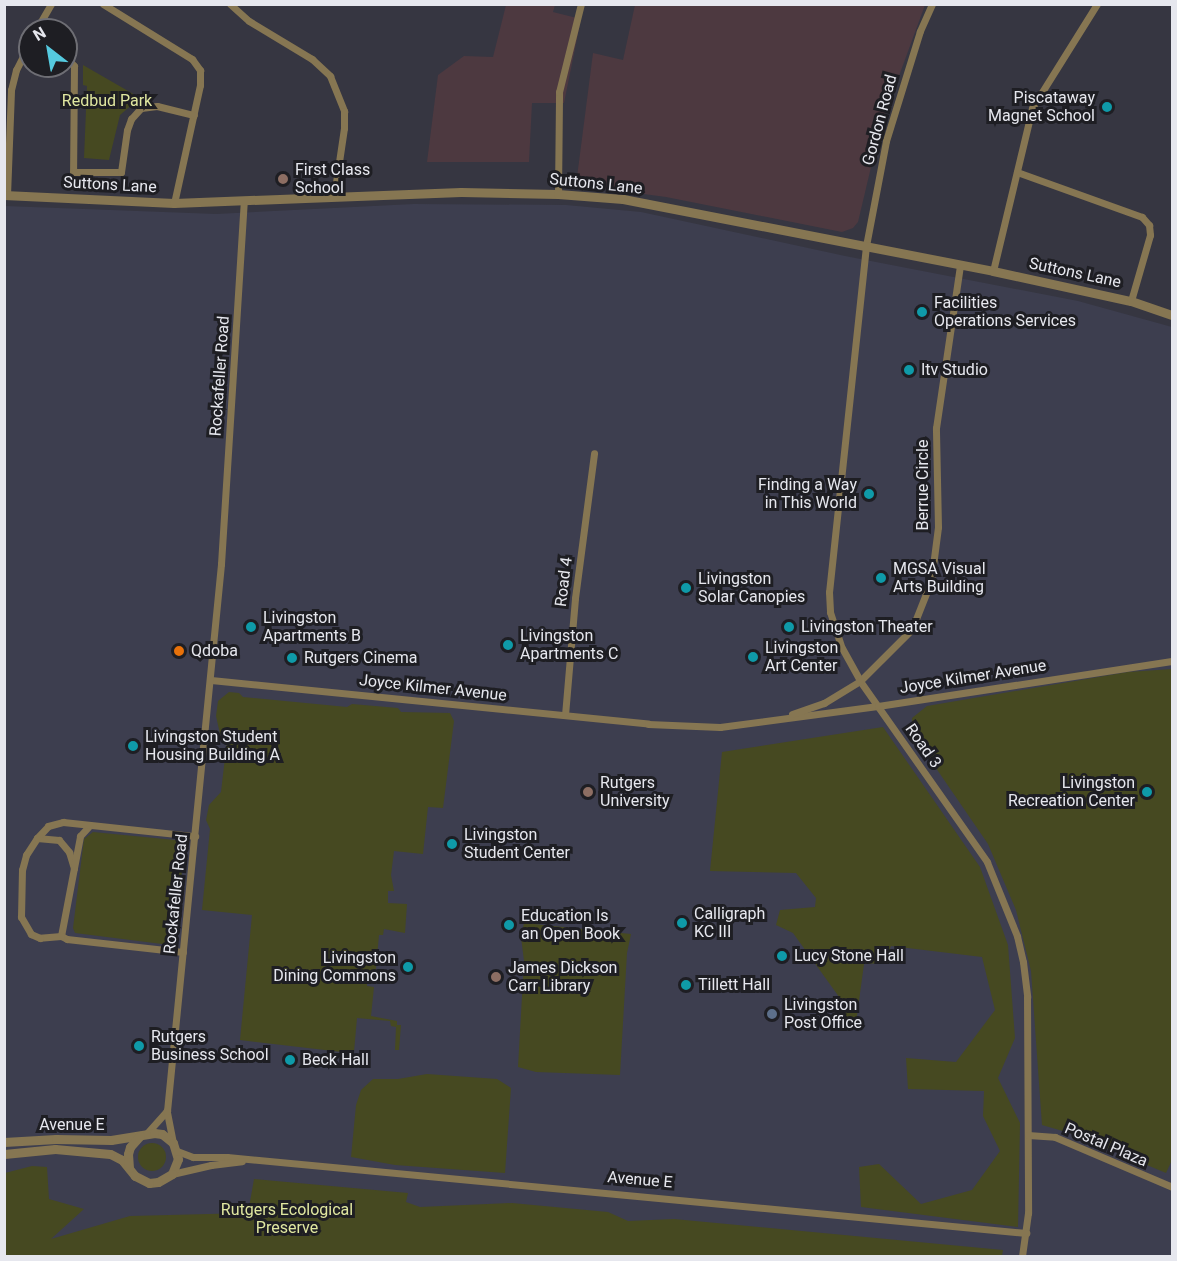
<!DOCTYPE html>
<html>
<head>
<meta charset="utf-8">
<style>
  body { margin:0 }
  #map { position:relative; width:1177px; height:1261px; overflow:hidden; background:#363641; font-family:Roboto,sans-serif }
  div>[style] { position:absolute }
  .industrial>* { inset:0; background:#4d3940 }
  .built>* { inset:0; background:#3d3e4f }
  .green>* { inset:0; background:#464921 }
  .round { border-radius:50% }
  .minor>* { height:7px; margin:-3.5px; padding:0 3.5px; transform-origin:3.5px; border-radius:3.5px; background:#867652 }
  .tertiary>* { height:9px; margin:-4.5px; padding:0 4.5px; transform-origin:4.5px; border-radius:4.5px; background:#867652 }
  .dots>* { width:16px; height:16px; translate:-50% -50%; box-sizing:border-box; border:3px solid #1e1e23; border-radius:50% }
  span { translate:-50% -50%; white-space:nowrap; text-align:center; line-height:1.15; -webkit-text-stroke:6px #1e1e23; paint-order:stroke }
  .poi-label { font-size:16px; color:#e6e7ee }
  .right { translate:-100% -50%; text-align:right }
  .left { translate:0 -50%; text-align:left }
  .park-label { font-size:16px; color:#e0e7a0 }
  .street-label { font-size:16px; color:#e6e7ee }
  .frame { position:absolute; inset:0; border:6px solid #e6e7ee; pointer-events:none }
  .north { position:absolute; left:18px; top:18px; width:60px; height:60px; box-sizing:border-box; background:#1e1e23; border:2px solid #6e6e74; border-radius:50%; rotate:329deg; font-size:16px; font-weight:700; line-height:24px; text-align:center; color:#e6e7ee }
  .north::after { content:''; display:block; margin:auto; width:21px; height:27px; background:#55cadf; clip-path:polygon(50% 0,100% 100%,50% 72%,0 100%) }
</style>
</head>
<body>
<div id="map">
  <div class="industrial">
    <div style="clip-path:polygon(506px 5px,555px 5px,553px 12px,581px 19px,564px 103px,532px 103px,529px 162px,427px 162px,438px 75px,464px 56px,493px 57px)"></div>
    <div style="clip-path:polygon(635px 5px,925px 5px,881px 125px,858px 222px,853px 228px,842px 232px,666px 197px,576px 185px,593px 53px,623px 60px)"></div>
  </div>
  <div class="built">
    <div style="clip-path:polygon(414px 204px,566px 205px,641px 212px,845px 256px,1078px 301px,1172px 327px,1172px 1256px,5px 1256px,5px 206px,216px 214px)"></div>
  </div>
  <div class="green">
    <div style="clip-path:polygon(83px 65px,142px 99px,134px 103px,120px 115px,109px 160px,84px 158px,87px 86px,83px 85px)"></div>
    <div style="clip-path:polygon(1172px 669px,1172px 1160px,1166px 1173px,1073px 1134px,1042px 1125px,1031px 971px,1016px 910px,988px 844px,914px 736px,912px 718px,927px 706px,1128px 672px)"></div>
    <div style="clip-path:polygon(229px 692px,239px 693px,243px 697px,347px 707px,352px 704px,398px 708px,401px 712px,450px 713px,454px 721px,443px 808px,428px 807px,423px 854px,394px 851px,391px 875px,394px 891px,388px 891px,388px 903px,407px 904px,405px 933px,384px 929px,383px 935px,379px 935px,375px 979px,367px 979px,367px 986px,374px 987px,371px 1016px,397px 1021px,397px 1025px,401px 1025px,399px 1050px,395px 1050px,396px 1027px,391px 1026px,390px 1021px,357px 1018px,354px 1052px,349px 1058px,348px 1066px,344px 1066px,342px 1052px,240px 1040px,252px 915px,202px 910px,210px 829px,206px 820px,209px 805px,221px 792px,227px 740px,220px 734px,216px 716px,218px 701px)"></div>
    <div style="clip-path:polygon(883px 727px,980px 867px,1008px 945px,1015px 1038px,998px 1078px,1020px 1123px,1018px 1227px,861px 1207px,859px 1167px,879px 1164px,921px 1204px,972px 1190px,1000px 1151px,983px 1116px,984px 1091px,908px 1089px,906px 1058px,956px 1062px,995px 1010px,982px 957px,891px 946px,884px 963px,864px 964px,856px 1023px,836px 1018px,842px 1001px,793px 933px,776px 925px,780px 910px,815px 907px,816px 898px,796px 873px,710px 871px,722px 752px)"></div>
    <div style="clip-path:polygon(93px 832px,185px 841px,175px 941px,170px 945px,75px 933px,73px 928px,84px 839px)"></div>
    <div style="clip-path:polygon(524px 923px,631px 934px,627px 953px,620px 1075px,536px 1072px,518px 1067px,524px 961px,521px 937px)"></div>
    <div style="clip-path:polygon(427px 1074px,497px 1079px,511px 1088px,505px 1173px,395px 1165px,351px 1157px,356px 1105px,361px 1090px,373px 1079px,398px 1079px)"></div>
    <div class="round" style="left:138px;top:1143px;width:28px;height:28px"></div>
    <div style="clip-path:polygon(32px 1166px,47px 1167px,49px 1199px,84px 1209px,51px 1239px,130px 1216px,248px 1213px,254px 1179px,408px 1193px,406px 1202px,420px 1207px,512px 1203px,608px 1212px,628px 1221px,674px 1219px,1003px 1250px,1002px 1256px,5px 1256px,5px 1173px)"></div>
  </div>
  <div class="minor">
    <div style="left:103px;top:4px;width:105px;rotate:31.7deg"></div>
    <div style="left:192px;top:59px;width:14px;rotate:54deg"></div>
    <div style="left:200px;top:70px;width:15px;rotate:90deg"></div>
    <div style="left:200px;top:85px;width:121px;rotate:102.4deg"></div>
    <div style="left:230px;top:4px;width:25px;rotate:42deg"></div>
    <div style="left:249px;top:21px;width:74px;rotate:31.1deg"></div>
    <div style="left:312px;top:59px;width:25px;rotate:43deg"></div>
    <div style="left:330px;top:76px;width:38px;rotate:68deg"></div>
    <div style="left:344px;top:111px;width:17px;rotate:90deg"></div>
    <div style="left:344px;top:128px;width:69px;rotate:98.4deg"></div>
    <div style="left:932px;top:4px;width:30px;rotate:114deg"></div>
    <div style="left:920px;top:31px;width:115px;rotate:107.2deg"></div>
    <div style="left:886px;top:141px;width:107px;rotate:100.8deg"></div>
    <div style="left:866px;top:246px;width:348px;rotate:96.1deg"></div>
    <div style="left:829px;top:592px;width:20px;rotate:87deg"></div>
    <div style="left:830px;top:612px;width:38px;rotate:72deg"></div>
    <div style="left:842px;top:648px;width:38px;rotate:61deg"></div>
    <div style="left:860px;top:681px;width:221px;rotate:54.9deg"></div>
    <div style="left:987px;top:862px;width:80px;rotate:67.9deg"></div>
    <div style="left:1017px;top:936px;width:27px;rotate:77deg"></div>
    <div style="left:1023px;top:962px;width:35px;rotate:83deg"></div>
    <div style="left:1027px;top:997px;width:216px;rotate:89.7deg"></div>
    <div style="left:1028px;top:1213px;width:43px;rotate:97.9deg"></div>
    <div style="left:36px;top:30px;width:30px;rotate:-60deg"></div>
    <div style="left:66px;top:57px;width:12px;rotate:48deg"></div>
    <div style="left:74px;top:66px;width:106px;rotate:90.5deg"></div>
    <div style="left:73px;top:172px;width:48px"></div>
    <div style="left:121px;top:172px;width:42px;rotate:-81.9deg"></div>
    <div style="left:127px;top:130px;width:12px;rotate:-70deg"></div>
    <div style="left:131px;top:119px;width:15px;rotate:-48deg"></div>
    <div style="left:141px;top:108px;width:16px;rotate:-7deg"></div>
    <div style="left:157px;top:106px;width:38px;rotate:14deg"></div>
    <div style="left:1017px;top:172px;width:133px;rotate:19.8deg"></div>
    <div style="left:1142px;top:217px;width:11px;rotate:49deg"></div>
    <div style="left:1149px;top:225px;width:10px;rotate:84deg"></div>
    <div style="left:1150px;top:235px;width:69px;rotate:106.1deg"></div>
    <div style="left:558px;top:194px;width:102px;rotate:-89.4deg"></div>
    <div style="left:559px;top:92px;width:91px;rotate:-76deg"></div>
    <div style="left:7px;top:195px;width:105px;rotate:-87.8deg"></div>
    <div style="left:11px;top:90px;width:21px;rotate:-76deg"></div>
    <div style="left:16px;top:70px;width:31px;rotate:-63deg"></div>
    <div style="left:993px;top:271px;width:168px;rotate:-76.5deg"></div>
    <div style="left:1032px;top:108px;width:123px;rotate:-58deg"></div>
    <div style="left:211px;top:680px;width:439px;rotate:5.7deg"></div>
    <div style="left:648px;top:724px;width:72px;rotate:2.4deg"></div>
    <div style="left:720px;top:727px;width:159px;rotate:-7.6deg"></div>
    <div style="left:878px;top:706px;width:297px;rotate:-8.7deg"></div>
    <div style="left:792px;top:714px;width:34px;rotate:-19deg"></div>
    <div style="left:824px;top:703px;width:42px;rotate:-31.4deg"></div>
    <div style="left:860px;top:681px;width:74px;rotate:-45deg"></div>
    <div style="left:912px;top:629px;width:52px;rotate:-68.4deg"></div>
    <div style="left:931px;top:581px;width:54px;rotate:-82.6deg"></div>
    <div style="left:938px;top:527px;width:99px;rotate:-91.2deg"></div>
    <div style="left:936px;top:428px;width:165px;rotate:-81.6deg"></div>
    <div style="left:565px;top:715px;width:117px;rotate:-85.1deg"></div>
    <div style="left:575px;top:598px;width:146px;rotate:-82.5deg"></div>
    <div style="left:37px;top:838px;width:22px;rotate:5deg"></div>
    <div style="left:59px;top:840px;width:16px;rotate:50deg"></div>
    <div style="left:69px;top:852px;width:17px;rotate:73deg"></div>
    <div style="left:61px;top:936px;width:102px;rotate:-79.2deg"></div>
    <div style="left:80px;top:836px;width:13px;rotate:-48deg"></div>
    <div style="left:183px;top:952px;width:117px;rotate:-173.6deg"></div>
    <div style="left:67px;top:939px;width:7px;rotate:-153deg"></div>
    <div style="left:61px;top:936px;width:21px;rotate:175deg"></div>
    <div style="left:40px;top:938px;width:10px;rotate:-156deg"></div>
    <div style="left:31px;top:934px;width:20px;rotate:-120deg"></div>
    <div style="left:21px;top:917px;width:47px;rotate:-88.8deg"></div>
    <div style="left:22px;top:870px;width:16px;rotate:-75deg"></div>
    <div style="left:26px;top:855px;width:20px;rotate:-57deg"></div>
    <div style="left:37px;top:838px;width:16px;rotate:-47deg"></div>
    <div style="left:48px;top:826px;width:16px;rotate:-15deg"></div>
    <div style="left:63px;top:822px;width:133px;rotate:6.1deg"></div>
    <div style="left:147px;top:1133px;width:30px;rotate:-48deg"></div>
    <div style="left:1028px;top:1135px;width:27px;rotate:4deg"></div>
    <div style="left:1055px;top:1137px;width:127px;rotate:23.1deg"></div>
    <div style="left:173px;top:1143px;width:33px;rotate:-101deg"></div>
    <div style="left:167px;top:1111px;width:550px;rotate:-84.36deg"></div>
    <div style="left:221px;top:564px;width:364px;rotate:-86.4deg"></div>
    <div style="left:177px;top:1151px;width:17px;rotate:21deg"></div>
    <div style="left:193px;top:1157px;width:34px"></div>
    <div style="left:227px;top:1157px;width:803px;rotate:5.43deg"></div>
    <div style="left:172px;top:1174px;width:40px;rotate:-13deg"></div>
    <div style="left:211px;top:1165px;width:31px;rotate:-7deg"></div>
  </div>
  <div class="tertiary">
    <div style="left:4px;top:195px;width:170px;rotate:2.7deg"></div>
    <div style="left:174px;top:203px;width:287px;rotate:-2.2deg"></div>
    <div style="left:461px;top:192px;width:97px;rotate:1.2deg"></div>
    <div style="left:558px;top:194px;width:65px;rotate:4.4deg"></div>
    <div style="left:623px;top:199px;width:377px;rotate:11deg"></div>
    <div style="left:993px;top:271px;width:141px;rotate:12.3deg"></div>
    <div style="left:1131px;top:301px;width:43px;rotate:18.9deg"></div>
    <div style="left:4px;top:1142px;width:52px;rotate:-3.3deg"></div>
    <div style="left:56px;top:1139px;width:55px;rotate:1deg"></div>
    <div style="left:111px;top:1140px;width:44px;rotate:-9.2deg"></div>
    <div style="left:154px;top:1133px;width:8px;rotate:7deg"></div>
    <div style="left:162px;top:1134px;width:14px;rotate:39deg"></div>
    <div style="left:173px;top:1143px;width:17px;rotate:73deg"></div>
    <div style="left:178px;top:1159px;width:16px;rotate:112deg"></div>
    <div style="left:172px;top:1174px;width:16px;rotate:150deg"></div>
    <div style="left:158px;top:1182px;width:9px;rotate:174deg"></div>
    <div style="left:149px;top:1183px;width:16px;rotate:-153deg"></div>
    <div style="left:135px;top:1176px;width:21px;rotate:-129deg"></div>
    <div style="left:122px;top:1160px;width:13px;rotate:-153deg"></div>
    <div style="left:110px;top:1154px;width:55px;rotate:-174.8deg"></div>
    <div style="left:55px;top:1149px;width:51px;rotate:174.4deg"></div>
    <div style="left:129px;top:1168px;width:14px;rotate:-94deg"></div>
    <div style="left:128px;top:1154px;width:7px;rotate:-74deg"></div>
    <div style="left:130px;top:1147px;width:15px;rotate:-48deg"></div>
  </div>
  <div class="dots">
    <div style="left:1107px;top:107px;background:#0f9aa8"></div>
    <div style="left:283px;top:179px;background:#8d6e63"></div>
    <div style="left:922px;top:312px;background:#0f9aa8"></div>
    <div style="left:909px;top:370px;background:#0f9aa8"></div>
    <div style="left:869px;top:494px;background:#0f9aa8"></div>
    <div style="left:881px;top:578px;background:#0f9aa8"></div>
    <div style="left:686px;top:588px;background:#0f9aa8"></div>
    <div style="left:251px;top:627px;background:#0f9aa8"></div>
    <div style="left:789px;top:627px;background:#0f9aa8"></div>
    <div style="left:508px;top:645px;background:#0f9aa8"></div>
    <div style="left:179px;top:651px;background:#e8710a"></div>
    <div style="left:753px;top:657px;background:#0f9aa8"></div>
    <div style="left:292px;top:658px;background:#0f9aa8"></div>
    <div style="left:133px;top:746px;background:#0f9aa8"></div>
    <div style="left:588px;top:792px;background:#8d6e63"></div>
    <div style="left:1147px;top:792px;background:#0f9aa8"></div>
    <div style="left:452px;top:844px;background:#0f9aa8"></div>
    <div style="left:682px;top:923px;background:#0f9aa8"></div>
    <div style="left:509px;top:925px;background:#0f9aa8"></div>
    <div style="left:782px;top:956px;background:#0f9aa8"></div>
    <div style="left:408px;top:967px;background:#0f9aa8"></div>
    <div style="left:496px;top:977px;background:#8d6e63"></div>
    <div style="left:686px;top:985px;background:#0f9aa8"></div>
    <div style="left:772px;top:1014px;background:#5c6f8a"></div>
    <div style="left:139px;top:1046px;background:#0f9aa8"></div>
    <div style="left:290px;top:1060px;background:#0f9aa8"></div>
  </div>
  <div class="poi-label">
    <span class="right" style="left:1095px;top:107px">Piscataway<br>Magnet School</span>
    <span class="left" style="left:295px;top:179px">First Class<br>School</span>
    <span class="left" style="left:934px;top:312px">Facilities<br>Operations Services</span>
    <span class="left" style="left:921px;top:370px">Itv Studio</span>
    <span class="right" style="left:857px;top:494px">Finding a Way<br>in This World</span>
    <span class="left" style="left:893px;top:578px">MGSA Visual<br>Arts Building</span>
    <span class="left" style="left:698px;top:588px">Livingston<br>Solar Canopies</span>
    <span class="left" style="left:263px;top:627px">Livingston<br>Apartments B</span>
    <span class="left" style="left:801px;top:627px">Livingston Theater</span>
    <span class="left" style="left:520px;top:645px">Livingston<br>Apartments C</span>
    <span class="left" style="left:765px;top:657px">Livingston<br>Art Center</span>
    <span class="left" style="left:191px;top:651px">Qdoba</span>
    <span class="left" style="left:304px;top:658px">Rutgers Cinema</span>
    <span class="left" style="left:145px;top:746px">Livingston Student<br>Housing Building A</span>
    <span class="left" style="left:600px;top:792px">Rutgers<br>University</span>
    <span class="right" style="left:1135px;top:792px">Livingston<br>Recreation Center</span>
    <span class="left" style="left:464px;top:844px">Livingston<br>Student Center</span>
    <span class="left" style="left:694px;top:923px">Calligraph<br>KC III</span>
    <span class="left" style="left:521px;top:925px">Education Is<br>an Open Book</span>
    <span class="left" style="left:794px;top:956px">Lucy Stone Hall</span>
    <span class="right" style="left:396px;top:967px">Livingston<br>Dining Commons</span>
    <span class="left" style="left:508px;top:977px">James Dickson<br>Carr Library</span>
    <span class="left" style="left:698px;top:985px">Tillett Hall</span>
    <span class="left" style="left:784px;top:1014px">Livingston<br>Post Office</span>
    <span class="left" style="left:151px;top:1046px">Rutgers<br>Business School</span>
    <span class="left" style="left:302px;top:1060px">Beck Hall</span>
  </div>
  <div class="park-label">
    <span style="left:107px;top:101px">Redbud Park</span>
    <span style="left:287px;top:1219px">Rutgers Ecological<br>Preserve</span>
  </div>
  <div class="street-label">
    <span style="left:880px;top:120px;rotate:-75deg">Gordon Road</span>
    <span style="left:596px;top:184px;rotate:6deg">Suttons Lane</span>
    <span style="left:110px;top:185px;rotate:3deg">Suttons Lane</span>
    <span style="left:1075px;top:273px;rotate:12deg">Suttons Lane</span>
    <span style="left:220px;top:376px;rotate:-86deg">Rockafeller Road</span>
    <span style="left:923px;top:485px;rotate:-90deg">Berrue Circle</span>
    <span style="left:564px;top:582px;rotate:-83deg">Road 4</span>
    <span style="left:973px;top:677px;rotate:-9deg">Joyce Kilmer Avenue</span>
    <span style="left:433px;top:688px;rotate:6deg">Joyce Kilmer Avenue</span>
    <span style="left:923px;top:746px;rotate:55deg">Road 3</span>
    <span style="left:176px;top:894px;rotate:-84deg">Rockafeller Road</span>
    <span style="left:72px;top:1125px">Avenue E</span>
    <span style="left:1106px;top:1145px;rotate:23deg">Postal Plaza</span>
    <span style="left:640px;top:1180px;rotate:5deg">Avenue E</span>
  </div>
  <div class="frame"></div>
  <div class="north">N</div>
</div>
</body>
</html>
